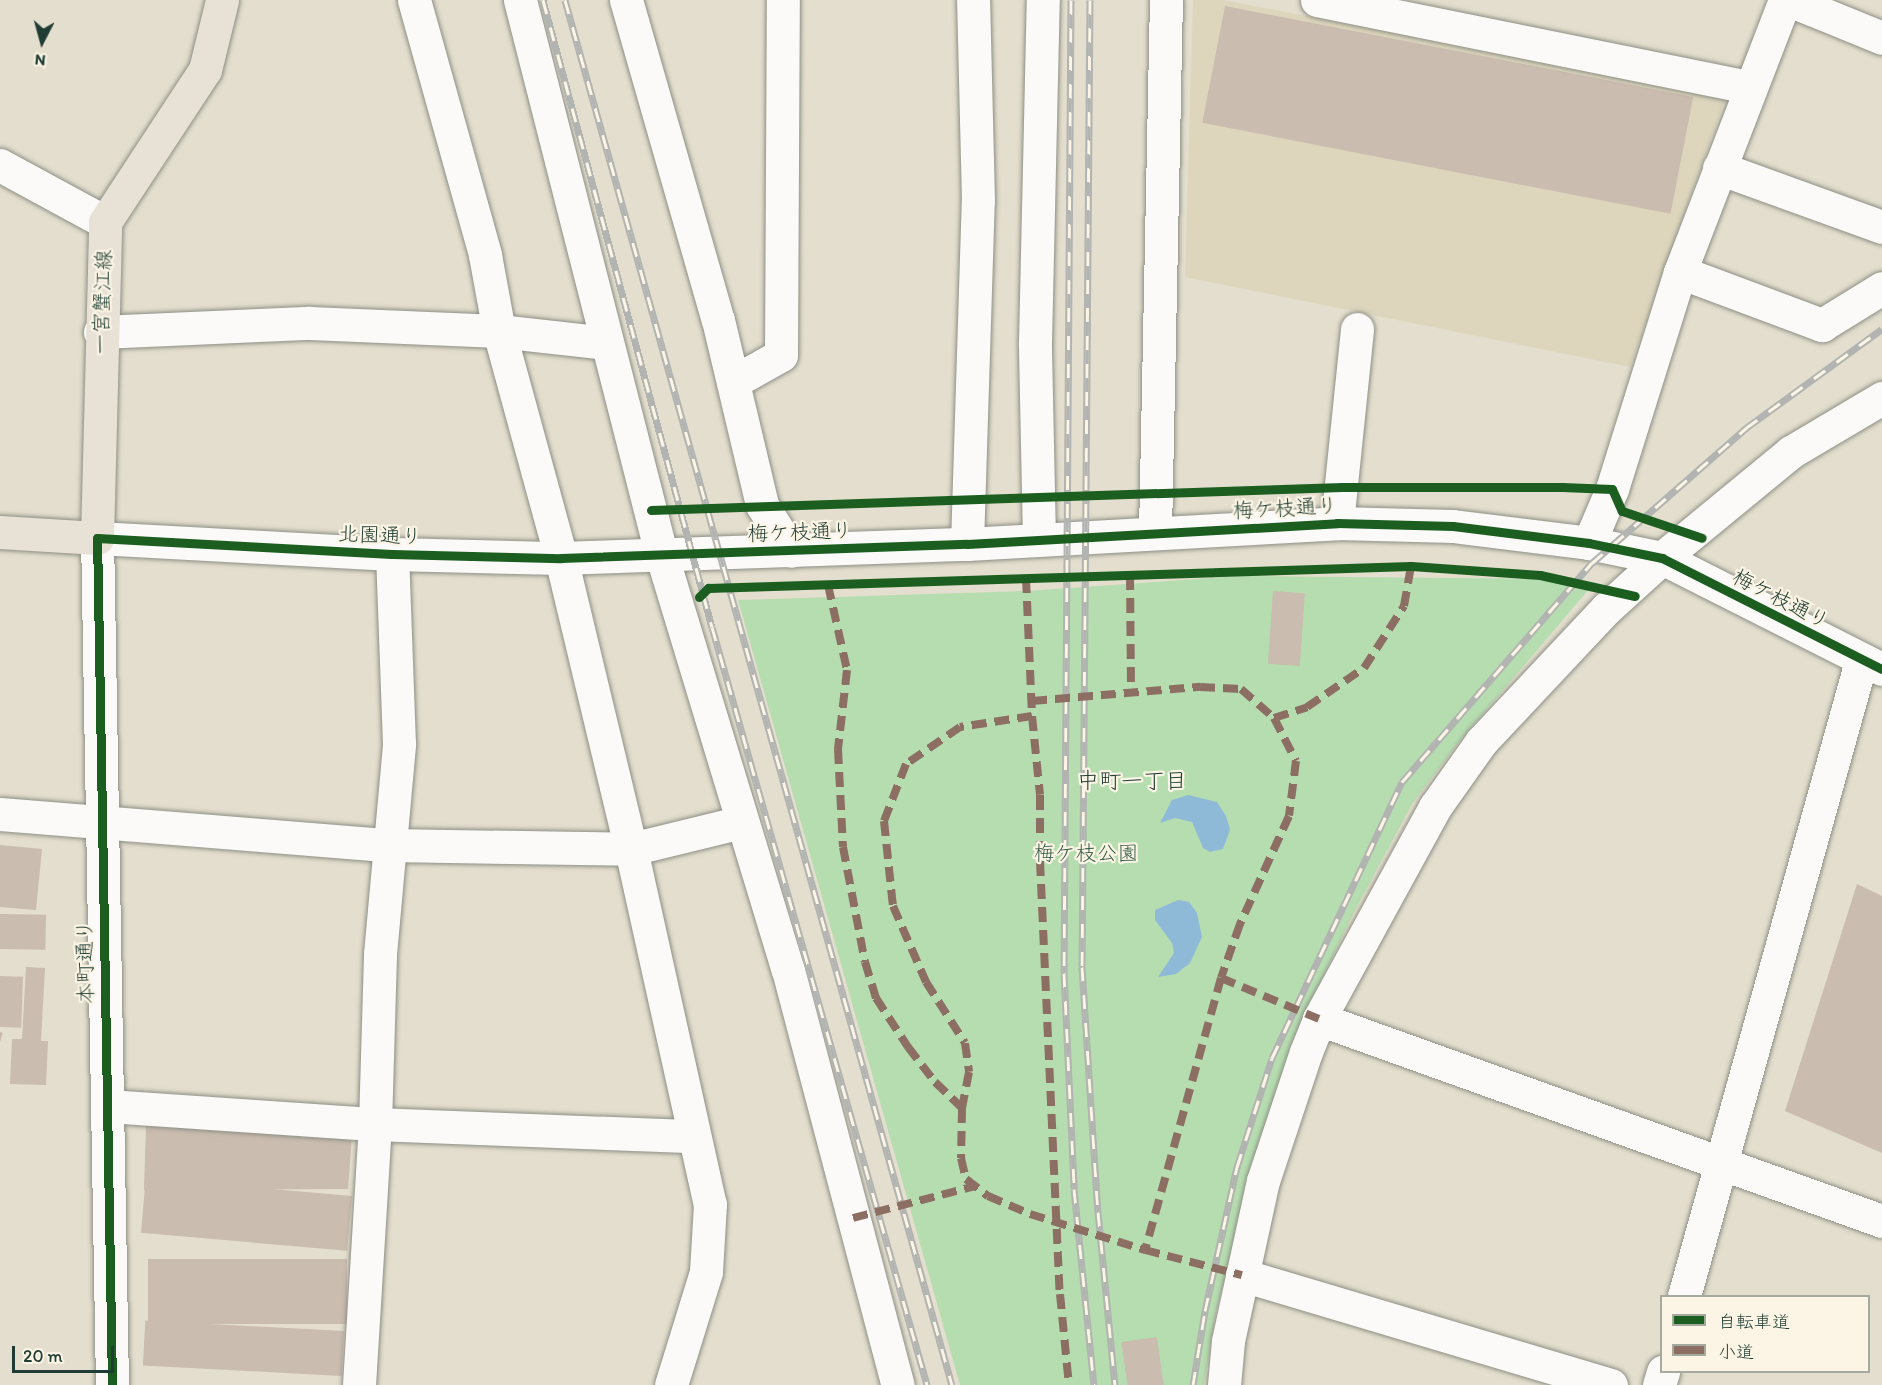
<!DOCTYPE html>
<html>
<head>
<meta charset="utf-8">
<style>
  body { margin:0 }
  #map { position:relative; width:1882px; height:1385px; overflow:hidden; background:#e3decd; font-family:Itim,"Klee One",sans-serif }
  div>[style] { position:absolute }
  .built>* { inset:0; background:#ddd6bd }
  .green>* { inset:0; background:#b6ddb0 }
  .water>* { inset:0; background:#8ebad8 }
  .building>* { inset:0; background:#cabcaf; transform-origin:0 0 }
  .roads { filter:drop-shadow(0 0 2px #8d8f85) drop-shadow(0 0 2px #8d8f85) }
  .minor>* { height:33px; margin:-16.5px; padding:0 16.5px; transform-origin:16.5px; border-radius:16.5px; background:#fbfaf8 }
  .tertiary>* { height:33px; margin:-16.5px; padding:0 16.5px; transform-origin:16.5px; border-radius:16.5px; background:#fbfaf8 }
  .primary>* { height:33px; margin:-16.5px; padding:0 16.5px; transform-origin:16.5px; border-radius:16.5px; background:#e8e1d5 }
  .rail>* { height:7px; margin-top:-3.5px; transform-origin:0; background:repeating-linear-gradient(90deg,#fcf5e5 0 14px,#b2b4b1 0 28px); box-sizing:border-box; border-block:2px solid #b2b4b1 }
  .quiet>* { height:8px; margin-top:-4px; transform-origin:0; background:repeating-linear-gradient(90deg,#8d6e63 0 15px,transparent 0 23px) }
  .cycleway>* { height:9px; margin:-4.5px; padding:0 4.5px; transform-origin:4.5px; border-radius:4.5px; background:#1b5e20 }
  span { translate:-50% -50%; white-space:nowrap; text-align:center; line-height:1.15; -webkit-text-stroke:4.5px #fcf5e5; paint-order:stroke }
  .street-label { font-size:21px; color:#1f3d34 }
  .park-label { font-size:21px; color:#365d48 }
  .neighbourhood-label { font-size:22px; color:#1f3d34 }
  .legend { position:absolute; left:1660px; top:1295px; width:210px; height:78px; box-sizing:border-box; background:#fcf5e5; border:2px solid #a4ab9e; margin:0; padding:8px 10px; list-style:none; font-size:18px; color:#1f3d34 }
  .legend li { display:flex; align-items:center; gap:12px; height:30px }
  .legend b { width:30px; border:2px solid #a4ab9e }
  .north { position:absolute; left:12px; top:12px; width:60px; height:60px; -webkit-text-stroke:4px #fcf5e5; paint-order:stroke; rotate:186deg; font-size:16px; font-weight:700; line-height:24px; text-align:center; color:#1f3d34 }
  .north::after { content:''; display:block; margin:auto; width:21px; height:27px; background:#1f3d34; clip-path:polygon(50% 0,100% 100%,50% 72%,0 100%) }
  .scale { position:absolute; left:12px; top:1346px; width:102px; height:27px; box-sizing:border-box; border:3px solid #1f3d34; border-top:0; padding-left:8px; font-size:18px; line-height:21px; white-space:nowrap; color:#1f3d34; -webkit-text-stroke:4px #fcf5e5; paint-order:stroke }
</style>
</head>
<body>
<div id="map">
  <div class="built">
    <div style="clip-path:polygon(1193px 0,1223px 0,1726px 97px,1630px 367px,1185px 277px)"></div>
  </div>
  <div class="green">
    <div style="clip-path:polygon(1240px 576px,1540px 579px,1590px 588px,1458px 743px,1412px 804px,1353px 914px,1292px 1043px,1249px 1184px,1216px 1312px,1204px 1385px,960px 1385px,738px 600px,1027px 591px)"></div>
  </div>
  <div class="water">
    <div style="clip-path:polygon(1188px 795px,1217px 802px,1226px 816px,1230px 830px,1223px 849px,1210px 852px,1203px 848px,1192px 822px,1175px 818px,1160px 823px,1172px 800px)"></div>
    <div style="clip-path:polygon(1178px 900px,1189px 902px,1197px 913px,1202px 937px,1190px 963px,1176px 974px,1158px 977px,1174px 953px,1172px 943px,1155px 920px,1155px 910px)"></div>
  </div>
  <div class="building">
    <div style="left:1225px;top:6px;width:477px;height:119px;rotate:11deg"></div>
    <div style="left:1273px;top:591px;width:32px;height:73px;rotate:4deg"></div>
    <div style="clip-path:polygon(0 845px,42px 849px,36px 910px,0 907px)"></div>
    <div style="clip-path:polygon(1857px 884px,1882px 896px,1882px 1153px,1785px 1111px)"></div>
    <div style="left:0;top:914px;width:46px;height:35px;rotate:1deg"></div>
    <div style="clip-path:polygon(26px 967px,45px 968px,41px 1041px,48px 1041px,46px 1085px,10px 1084px,12px 1039px,22px 1039px)"></div>
    <div style="left:0;top:976px;width:23px;height:51px;rotate:2deg"></div>
    <div style="left:0;top:1032px;width:3px;height:32px;rotate:18deg"></div>
    <div style="clip-path:polygon(146px 1125px,352px 1135px,348px 1189px,144px 1190px)"></div>
    <div style="left:352px;top:1196px;width:55px;height:207px;rotate:95deg"></div>
    <div style="left:148px;top:1259px;width:199px;height:65px"></div>
    <div style="left:344px;top:1331px;width:45px;height:199px;rotate:93deg"></div>
    <div style="left:1157px;top:1337px;width:49px;height:36px;rotate:82deg"></div>
  </div>
  <div class="roads">
    <div class="minor">
      <div style="left:414px;top:0;width:265px;rotate:74.4deg"></div>
      <div style="left:485px;top:255px;width:77px;rotate:79.6deg"></div>
      <div style="left:499px;top:331px;width:235px;rotate:74.7deg"></div>
      <div style="left:561px;top:558px;width:299px;rotate:76.5deg"></div>
      <div style="left:631px;top:849px;width:364px;rotate:77.5deg"></div>
      <div style="left:710px;top:1204px;width:68px;rotate:93.4deg"></div>
      <div style="left:706px;top:1272px;width:118px;rotate:107.2deg"></div>
      <div style="left:520px;top:0;width:571px;rotate:75.7deg"></div>
      <div style="left:661px;top:553px;width:436px;rotate:73.1deg"></div>
      <div style="left:788px;top:970px;width:429px;rotate:75.2deg"></div>
      <div style="left:626px;top:0;width:333px;rotate:74deg"></div>
      <div style="left:718px;top:320px;width:190px;rotate:76.6deg"></div>
      <div style="left:762px;top:505px;width:54px;rotate:57.8deg"></div>
      <div style="left:1317px;top:0;width:442px;rotate:11.4deg"></div>
      <div style="left:1789px;top:0;width:100px;rotate:22.2deg"></div>
      <div style="left:0;top:165px;width:119px;rotate:28.5deg"></div>
      <div style="left:1719px;top:168px;width:173px;rotate:19.9deg"></div>
      <div style="left:1680px;top:272px;width:152px;rotate:20.5deg"></div>
      <div style="left:1822px;top:325px;width:70px;rotate:-31.7deg"></div>
      <div style="left:100px;top:332px;width:210px;rotate:-2.5deg"></div>
      <div style="left:310px;top:323px;width:189px;rotate:2.4deg"></div>
      <div style="left:499px;top:331px;width:108px;rotate:6.4deg"></div>
      <div style="left:733px;top:382px;width:55px;rotate:-29.4deg"></div>
      <div style="left:781px;top:355px;width:355px;rotate:-89.7deg"></div>
      <div style="left:1337px;top:523px;width:195px;rotate:-84.1deg"></div>
      <div style="left:1039px;top:540px;width:198px;rotate:-91.2deg"></div>
      <div style="left:1035px;top:342px;width:342px;rotate:-88.7deg"></div>
      <div style="left:1589px;top:543px;width:59px;rotate:-66.9deg"></div>
      <div style="left:1612px;top:489px;width:227px;rotate:-72.6deg"></div>
      <div style="left:1680px;top:272px;width:292px;rotate:-68.9deg"></div>
      <div style="left:967px;top:544px;width:343px;rotate:-88.2deg"></div>
      <div style="left:978px;top:201px;width:201px;rotate:-91.4deg"></div>
      <div style="left:0;top:814px;width:389px;rotate:4.6deg"></div>
      <div style="left:388px;top:845px;width:243px;rotate:0.9deg"></div>
      <div style="left:631px;top:849px;width:114px;rotate:-13.7deg"></div>
      <div style="left:1319px;top:1019px;width:598px;rotate:19.74deg"></div>
      <div style="left:108px;top:1106px;width:268px;rotate:3.9deg"></div>
      <div style="left:375px;top:1124px;width:319px;rotate:2.2deg"></div>
      <div style="left:1242px;top:1275px;width:385px;rotate:16.6deg"></div>
      <div style="left:1684px;top:1296px;width:659px;rotate:-74.42deg"></div>
      <div style="left:359px;top:1385px;width:261px;rotate:-86.5deg"></div>
      <div style="left:375px;top:1124px;width:170px;rotate:-88.3deg"></div>
      <div style="left:380px;top:954px;width:211px;rotate:-84.8deg"></div>
      <div style="left:399px;top:744px;width:190px;rotate:-92.1deg"></div>
      <div style="left:1224px;top:1385px;width:44px;rotate:-84.8deg"></div>
      <div style="left:1228px;top:1341px;width:164px;rotate:-77.7deg"></div>
      <div style="left:1263px;top:1181px;width:136px;rotate:-71.6deg"></div>
      <div style="left:1306px;top:1052px;width:35px;rotate:-68deg"></div>
      <div style="left:1319px;top:1019px;width:242px;rotate:-61.3deg"></div>
      <div style="left:1435px;top:807px;width:80px;rotate:-54.7deg"></div>
      <div style="left:1481px;top:742px;width:183px;rotate:-46.8deg"></div>
      <div style="left:1606px;top:609px;width:76px;rotate:-42.3deg"></div>
      <div style="left:1662px;top:558px;width:167px;rotate:-39.4deg"></div>
      <div style="left:1791px;top:452px;width:106px;rotate:-30.7deg"></div>
      <div style="left:1659px;top:1385px;width:14px;rotate:-73deg"></div>
    </div>
    <div class="tertiary">
      <div style="left:1155px;top:532px;width:532px;rotate:-88.82deg"></div>
      <div style="left:112px;top:1385px;width:847px;rotate:-91.01deg"></div>
      <div style="left:97px;top:538px;width:295px;rotate:3.1deg"></div>
      <div style="left:392px;top:554px;width:169px;rotate:1.4deg"></div>
      <div style="left:561px;top:558px;width:406px;rotate:-2deg"></div>
      <div style="left:967px;top:544px;width:371px;rotate:-3.2deg"></div>
      <div style="left:1337px;top:523px;width:116px;rotate:1.5deg"></div>
      <div style="left:1453px;top:526px;width:137px;rotate:7.1deg"></div>
      <div style="left:1589px;top:543px;width:75px;rotate:11.6deg"></div>
      <div style="left:1662px;top:558px;width:246px;rotate:26.8deg"></div>
    </div>
    <div class="primary">
      <div style="left:0;top:532px;width:97px;rotate:3.5deg"></div>
      <div style="left:97px;top:538px;width:316px;rotate:-88.5deg"></div>
      <div style="left:105px;top:222px;width:182px;rotate:-56.7deg"></div>
      <div style="left:205px;top:70px;width:72px;rotate:-76.3deg"></div>
    </div>
  </div>
  <div class="rail">
    <div style="left:543px;top:0;width:649px;rotate:74.92deg"></div>
    <div style="left:712px;top:627px;width:788px;rotate:74.16deg"></div>
    <div style="left:565px;top:0;width:1438px;rotate:74.39deg"></div>
    <div style="left:1071px;top:0;width:973px;rotate:90.41deg"></div>
    <div style="left:1064px;top:973px;width:216px;rotate:87.3deg"></div>
    <div style="left:1074px;top:1189px;width:197px;rotate:84.2deg"></div>
    <div style="left:1090px;top:0;width:967px;rotate:90.47deg"></div>
    <div style="left:1082px;top:967px;width:246px;rotate:86.3deg"></div>
    <div style="left:1098px;top:1212px;width:174px;rotate:84.4deg"></div>
    <div style="left:1193px;top:1385px;width:75px;rotate:-80.8deg"></div>
    <div style="left:1205px;top:1311px;width:148px;rotate:-77.5deg"></div>
    <div style="left:1237px;top:1167px;width:114px;rotate:-72.2deg"></div>
    <div style="left:1272px;top:1058px;width:305px;rotate:-64.8deg"></div>
    <div style="left:1402px;top:782px;width:290px;rotate:-49.1deg"></div>
    <div style="left:1592px;top:563px;width:205px;rotate:-41.2deg"></div>
    <div style="left:1746px;top:428px;width:168px;rotate:-36.1deg"></div>
  </div>
  <div class="quiet">
    <div style="left:1130px;top:575px;width:116px;rotate:89.5deg"></div>
    <div style="left:1026px;top:578px;width:138px;rotate:87.5deg"></div>
    <div style="left:1032px;top:716px;width:73px;rotate:171.3deg"></div>
    <div style="left:960px;top:727px;width:65px;rotate:145.6deg"></div>
    <div style="left:906px;top:764px;width:61px;rotate:111.1deg"></div>
    <div style="left:884px;top:821px;width:85px;rotate:84deg"></div>
    <div style="left:893px;top:906px;width:83px;rotate:66.5deg"></div>
    <div style="left:926px;top:982px;width:72px;rotate:57.4deg"></div>
    <div style="left:965px;top:1043px;width:29px;rotate:82deg"></div>
    <div style="left:969px;top:1072px;width:37px;rotate:101deg"></div>
    <div style="left:962px;top:1108px;width:50px;rotate:91.1deg"></div>
    <div style="left:961px;top:1158px;width:22px;rotate:77deg"></div>
    <div style="left:966px;top:1179px;width:28px;rotate:38deg"></div>
    <div style="left:988px;top:1196px;width:46px;rotate:23.2deg"></div>
    <div style="left:1030px;top:1214px;width:121px;rotate:17.4deg"></div>
    <div style="left:1145px;top:1250px;width:100px;rotate:14.5deg"></div>
    <div style="left:828px;top:585px;width:87px;rotate:77.4deg"></div>
    <div style="left:847px;top:670px;width:80px;rotate:96.5deg"></div>
    <div style="left:838px;top:749px;width:98px;rotate:87.1deg"></div>
    <div style="left:843px;top:847px;width:117px;rotate:79.2deg"></div>
    <div style="left:865px;top:962px;width:38px;rotate:73deg"></div>
    <div style="left:876px;top:998px;width:59px;rotate:56.9deg"></div>
    <div style="left:908px;top:1047px;width:44px;rotate:52.4deg"></div>
    <div style="left:935px;top:1082px;width:37px;rotate:44deg"></div>
    <div style="left:1032px;top:701px;width:169px;rotate:-4.8deg"></div>
    <div style="left:1200px;top:687px;width:41px;rotate:2.8deg"></div>
    <div style="left:1241px;top:689px;width:44px;rotate:41.3deg"></div>
    <div style="left:1274px;top:718px;width:48px;rotate:62.9deg"></div>
    <div style="left:1296px;top:761px;width:55px;rotate:97.3deg"></div>
    <div style="left:1289px;top:816px;width:119px;rotate:114.4deg"></div>
    <div style="left:1240px;top:924px;width:57px;rotate:109.4deg"></div>
    <div style="left:1221px;top:978px;width:282px;rotate:105.6deg"></div>
    <div style="left:1032px;top:716px;width:79px;rotate:84.2deg"></div>
    <div style="left:1040px;top:795px;width:66px;rotate:90deg"></div>
    <div style="left:1040px;top:861px;width:433px;rotate:87.4deg"></div>
    <div style="left:1060px;top:1294px;width:91px;rotate:84.4deg"></div>
    <div style="left:1274px;top:718px;width:35px;rotate:-18deg"></div>
    <div style="left:1307px;top:707px;width:69px;rotate:-34.4deg"></div>
    <div style="left:1364px;top:668px;width:74px;rotate:-57.2deg"></div>
    <div style="left:1404px;top:606px;width:41px;rotate:-80.1deg"></div>
    <div style="left:1221px;top:978px;width:106px;rotate:22.7deg"></div>
    <div style="left:853px;top:1218px;width:127px;rotate:-14.6deg"></div>
  </div>
  <div class="cycleway">
    <div style="left:651px;top:510px;width:691px;rotate:-1.91deg"></div>
    <div style="left:1342px;top:487px;width:220px"></div>
    <div style="left:1562px;top:487px;width:50px;rotate:2.3deg"></div>
    <div style="left:1612px;top:489px;width:24px;rotate:66deg"></div>
    <div style="left:1622px;top:511px;width:84px;rotate:18.6deg"></div>
    <div style="left:699px;top:597px;width:13px;rotate:-45deg"></div>
    <div style="left:708px;top:588px;width:703px;rotate:-1.79deg"></div>
    <div style="left:1411px;top:566px;width:129px;rotate:4deg"></div>
    <div style="left:1540px;top:575px;width:97px;rotate:12.5deg"></div>
    <div style="left:112px;top:1385px;width:847px;rotate:-91.01deg"></div>
    <div style="left:97px;top:538px;width:295px;rotate:3.1deg"></div>
    <div style="left:392px;top:554px;width:169px;rotate:1.4deg"></div>
    <div style="left:561px;top:558px;width:406px;rotate:-2deg"></div>
    <div style="left:967px;top:544px;width:371px;rotate:-3.2deg"></div>
    <div style="left:1337px;top:523px;width:116px;rotate:1.5deg"></div>
    <div style="left:1453px;top:526px;width:137px;rotate:7.1deg"></div>
    <div style="left:1589px;top:543px;width:75px;rotate:11.6deg"></div>
    <div style="left:1662px;top:558px;width:246px;rotate:26.8deg"></div>
  </div>
  <div class="street-label">
    <span style="left:102px;top:302px;rotate:-88deg">一宮蟹江線</span>
    <span style="left:1285px;top:508px;rotate:-3deg">梅ケ枝通り</span>
    <span style="left:800px;top:532px;rotate:-2deg">梅ケ枝通り</span>
    <span style="left:380px;top:535px;rotate:2deg">北園通り</span>
    <span style="left:1781px;top:599px;rotate:27deg">梅ケ枝通り</span>
    <span style="left:85px;top:962px;rotate:-91deg">本町通り</span>
  </div>
  <div class="park-label">
    <span style="left:1086px;top:853px">梅ケ枝公園</span>
  </div>
  <div class="neighbourhood-label">
    <span style="left:1132px;top:781px">中町一丁目</span>
  </div>
  <ul class="legend">
  <li><b style="height:8px;background:#1b5e20"></b>自転車道</li>
  <li><b style="height:8px;background:#8d6e63"></b>小道</li>
  </ul>
  <div class="north">N</div>
  <div class="scale">20 m</div>
</div>
</body>
</html>
